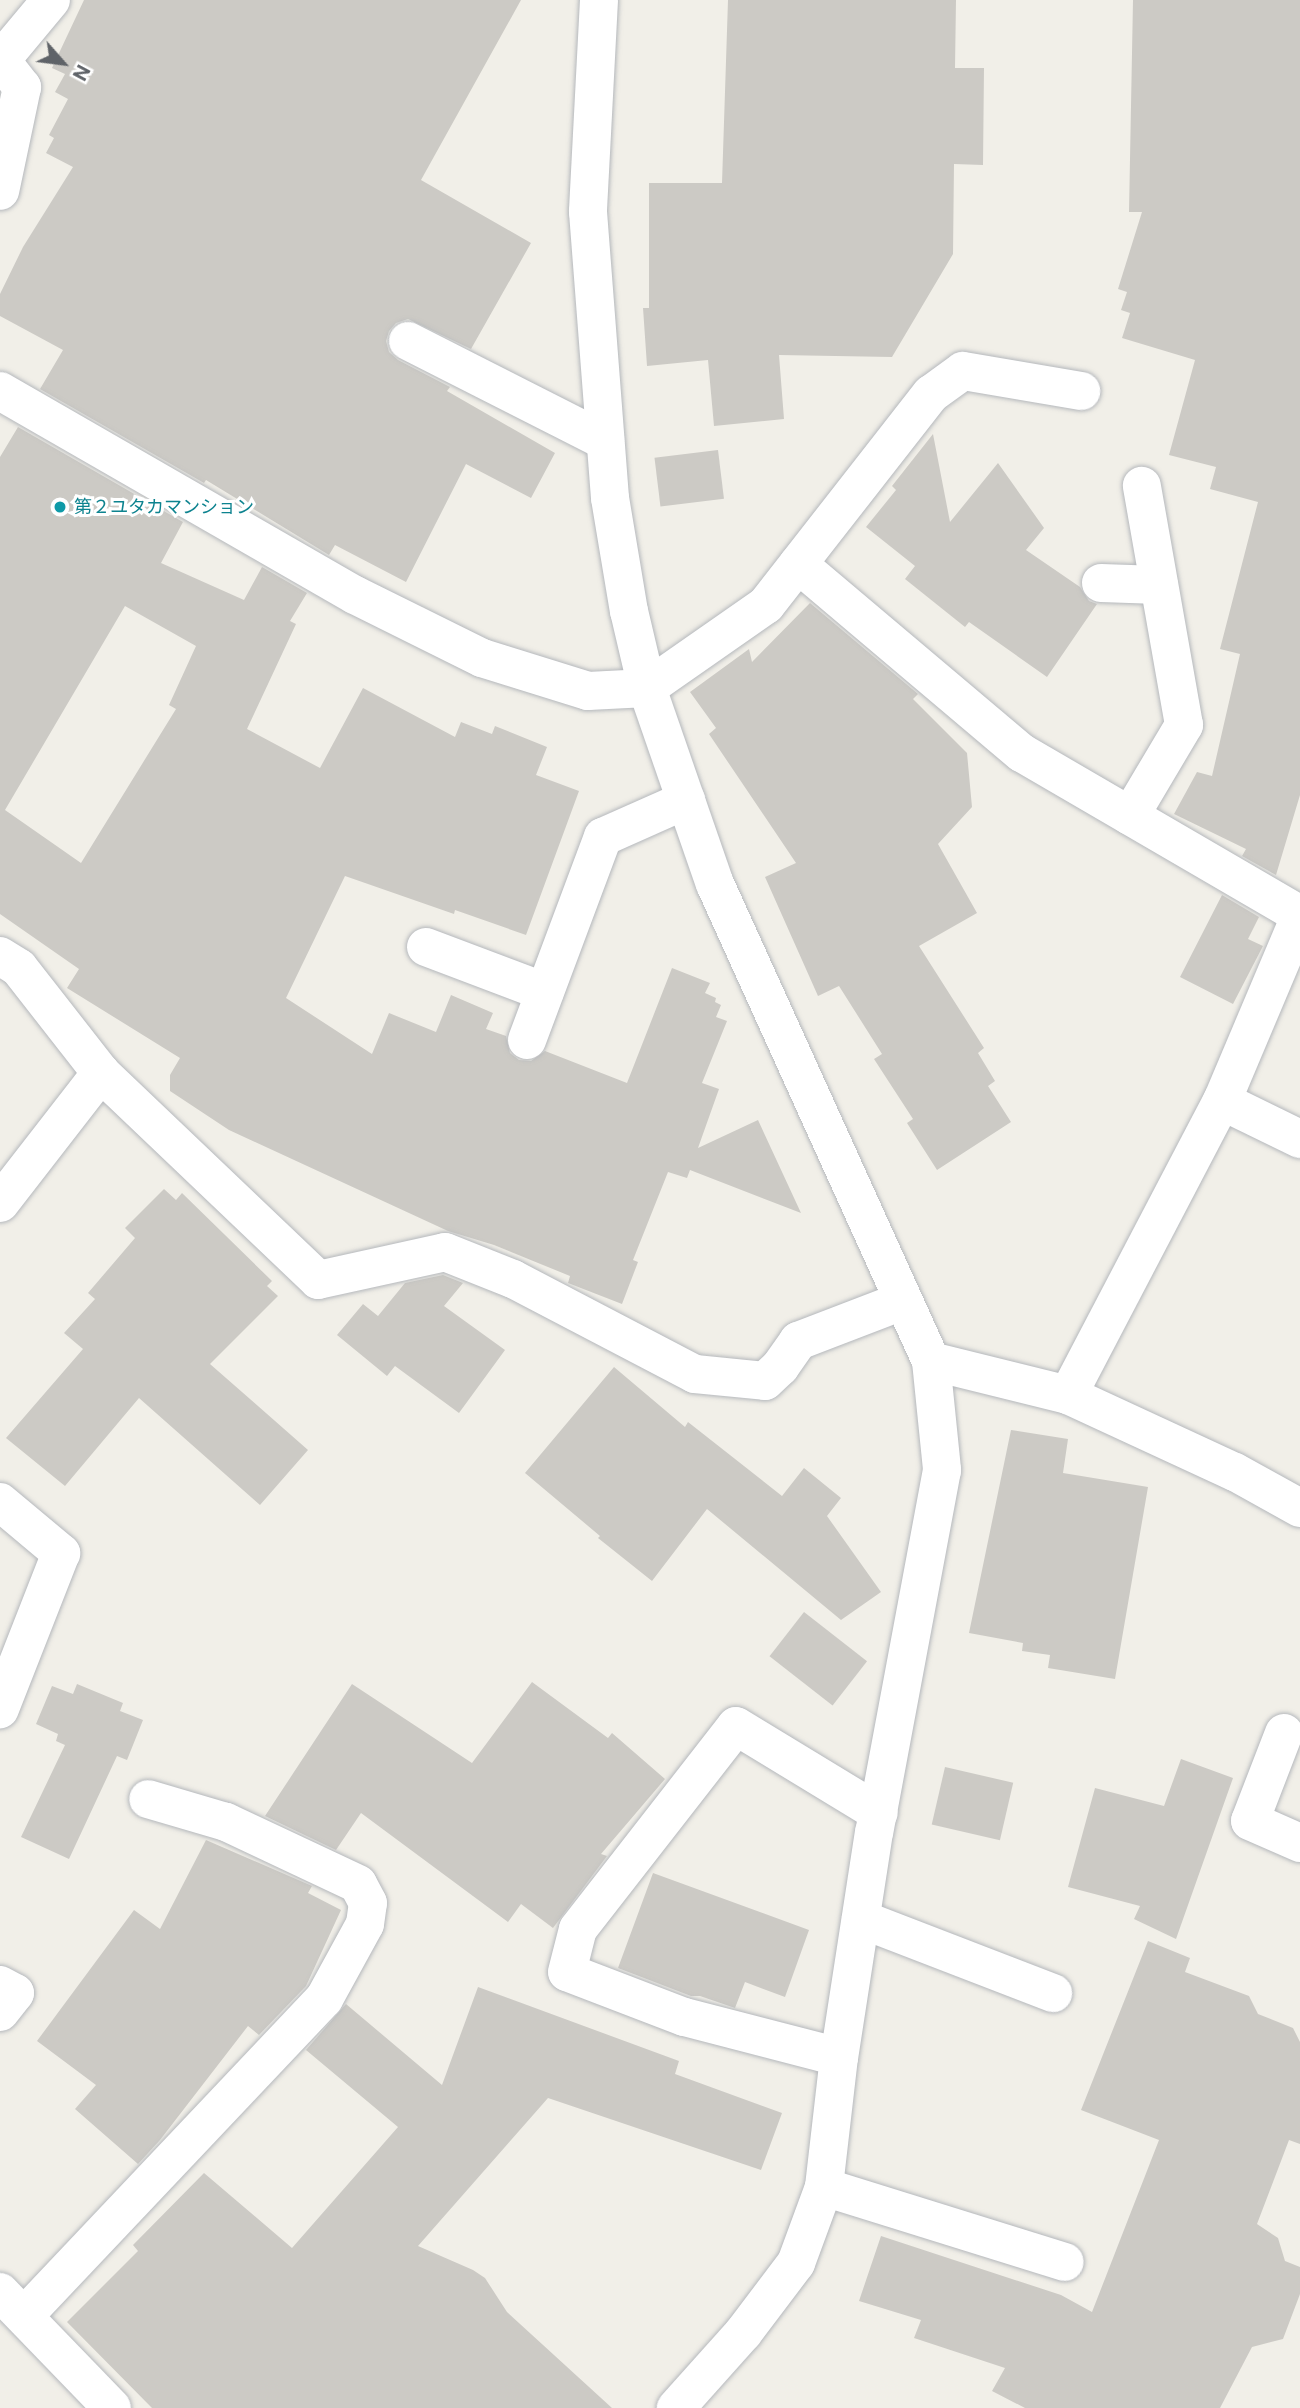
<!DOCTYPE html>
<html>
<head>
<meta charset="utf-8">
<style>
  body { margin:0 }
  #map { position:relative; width:1300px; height:2408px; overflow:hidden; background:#f1efe8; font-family:"Public Sans","Noto Sans JP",sans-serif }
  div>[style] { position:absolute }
  .building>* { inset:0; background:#cccac5; transform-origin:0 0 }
  .roads { filter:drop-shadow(0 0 2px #b5b8bc) drop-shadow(0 0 2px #b5b8bc) }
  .minor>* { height:38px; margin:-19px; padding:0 19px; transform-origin:19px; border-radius:19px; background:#fff }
  .dots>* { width:19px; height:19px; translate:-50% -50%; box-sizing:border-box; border:4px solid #fff; border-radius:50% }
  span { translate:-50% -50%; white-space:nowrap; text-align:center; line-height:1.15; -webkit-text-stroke:6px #fff; paint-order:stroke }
  .culture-label { font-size:18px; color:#0d838f }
  .left { translate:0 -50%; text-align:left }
  .north { position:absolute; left:28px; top:28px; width:70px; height:70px; -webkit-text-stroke:5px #fff; paint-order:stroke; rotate:118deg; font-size:19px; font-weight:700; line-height:28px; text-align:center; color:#5f6368 }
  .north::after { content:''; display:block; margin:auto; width:24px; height:32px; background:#5f6368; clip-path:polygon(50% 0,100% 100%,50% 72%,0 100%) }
</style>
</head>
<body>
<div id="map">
  <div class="building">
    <div style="clip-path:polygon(84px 0,521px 0,421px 180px,531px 243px,471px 349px,408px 319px,396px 323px,389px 331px,386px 341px,389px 352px,398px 360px,450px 387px,447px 391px,555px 453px,531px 498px,466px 464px,406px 582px,335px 545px,329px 555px,206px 480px,204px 483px,40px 389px,63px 350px,0 316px,0 294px,23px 247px,73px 167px,46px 153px,54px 138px,49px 135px,68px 99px,55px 92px,65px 74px,52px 68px)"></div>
    <div style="clip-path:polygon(728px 0,956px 0,955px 68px,984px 68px,983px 165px,954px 164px,953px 254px,892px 357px,779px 355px,784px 419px,714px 426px,708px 360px,647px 366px,643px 308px,649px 308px,649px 183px,722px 183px)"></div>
    <div style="clip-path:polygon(1133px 0,1300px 0,1300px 795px,1276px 875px,1242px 856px,1246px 849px,1174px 814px,1197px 772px,1212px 776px,1240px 654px,1220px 649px,1258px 502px,1210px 489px,1216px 467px,1169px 455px,1195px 360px,1122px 338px,1130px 313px,1121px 310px,1127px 292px,1118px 289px,1142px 212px,1129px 212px)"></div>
    <div style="clip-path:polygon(evenodd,18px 427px,183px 522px,161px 563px,244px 600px,262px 567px,307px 593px,290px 621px,296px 624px,247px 729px,320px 768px,363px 688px,455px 737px,461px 722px,492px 734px,495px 726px,547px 747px,536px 775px,579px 791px,526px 935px,455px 910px,454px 914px,345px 876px,286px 998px,372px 1054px,389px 1013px,436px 1032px,451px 995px,493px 1013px,486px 1029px,506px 1036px,510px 1053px,519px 1060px,531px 1061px,545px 1051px,627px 1083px,672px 968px,710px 983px,705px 993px,716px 998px,715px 1002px,721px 1005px,716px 1017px,727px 1021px,702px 1083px,719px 1089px,698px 1148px,758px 1120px,801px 1213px,690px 1170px,687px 1178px,668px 1172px,633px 1260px,638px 1262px,622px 1304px,568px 1283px,570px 1276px,494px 1245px,448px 1231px,229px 1130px,170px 1091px,170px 1075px,180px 1058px,67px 988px,79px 969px,0 914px,0 457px,18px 427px,125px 606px,196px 646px,169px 705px,176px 709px,81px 863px,5px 810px,125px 606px)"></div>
    <div style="clip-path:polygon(933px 434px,950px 522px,998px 463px,1044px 528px,1026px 550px,1080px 587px,1089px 601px,1097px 604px,1047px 677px,969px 622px,965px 627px,905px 579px,915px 566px,866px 527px,896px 490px,892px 486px)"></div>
    <div style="left:718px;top:450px;width:49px;height:64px;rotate:83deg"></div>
    <div style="clip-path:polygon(810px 603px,918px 694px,913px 699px,967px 753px,972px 807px,938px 844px,977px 913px,919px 946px,984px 1048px,978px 1053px,995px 1081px,988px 1086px,1011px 1122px,937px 1170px,907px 1123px,913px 1119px,874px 1059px,882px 1054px,839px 986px,818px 996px,765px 877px,796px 863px,709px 734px,716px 728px,690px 692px,749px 649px,752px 662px)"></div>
    <div style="clip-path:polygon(1222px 895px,1259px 917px,1248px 939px,1263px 946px,1233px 1004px,1180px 977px)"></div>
    <div style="clip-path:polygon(164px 1189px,176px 1200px,182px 1193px,272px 1281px,267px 1286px,278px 1296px,210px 1364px,308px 1450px,260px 1505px,139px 1398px,65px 1486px,6px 1438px,83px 1349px,64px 1333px,95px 1299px,88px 1293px,135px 1238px,125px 1228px)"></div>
    <div style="clip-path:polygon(443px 1275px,463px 1283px,444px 1306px,505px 1350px,459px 1413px,395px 1366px,387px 1376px,337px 1335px,363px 1304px,378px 1316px,405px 1283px)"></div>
    <div style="clip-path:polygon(614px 1367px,685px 1427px,688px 1422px,782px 1496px,804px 1468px,841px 1498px,827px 1516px,881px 1592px,841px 1620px,707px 1509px,652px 1581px,598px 1538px,600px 1536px,525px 1473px)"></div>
    <div style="clip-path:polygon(1011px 1430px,1068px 1439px,1063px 1473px,1148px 1487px,1115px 1679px,1048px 1668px,1050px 1655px,1022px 1651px,1023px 1643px,969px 1633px)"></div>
    <div style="left:804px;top:1612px;width:80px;height:56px;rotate:38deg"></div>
    <div style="clip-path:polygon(532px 1682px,608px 1738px,612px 1733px,665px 1779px,601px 1854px,607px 1856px,553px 1928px,521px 1904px,508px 1922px,361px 1813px,336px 1850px,265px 1816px,352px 1684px,472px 1763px)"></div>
    <div style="clip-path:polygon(77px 1684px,123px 1703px,120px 1711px,143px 1720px,127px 1760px,117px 1756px,69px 1859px,21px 1837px,65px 1745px,56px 1741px,58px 1734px,36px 1724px,52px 1686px,73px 1694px)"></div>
    <div style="clip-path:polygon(1181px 1759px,1233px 1778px,1176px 1939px,1134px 1919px,1140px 1906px,1068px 1887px,1095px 1788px,1164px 1806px)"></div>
    <div style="left:945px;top:1767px;width:70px;height:59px;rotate:13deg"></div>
    <div style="clip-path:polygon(206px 1840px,312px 1886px,308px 1893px,341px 1910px,306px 1986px,259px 2035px,248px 2026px,160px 2140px,138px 2164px,75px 2109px,96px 2085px,37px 2041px,134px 1910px,160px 1929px)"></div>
    <div style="clip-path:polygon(653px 1873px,809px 1930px,785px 1997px,745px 1982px,735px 2008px,700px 1996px,691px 1996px,618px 1968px)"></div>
    <div style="clip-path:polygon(1148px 1941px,1190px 1958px,1185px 1972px,1249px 1996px,1258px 2014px,1293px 2028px,1300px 2042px,1300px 2144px,1289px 2140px,1257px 2224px,1278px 2238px,1285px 2261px,1300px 2267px,1300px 2294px,1283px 2339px,1252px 2347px,1220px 2408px,1025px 2408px,992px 2391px,1005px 2368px,914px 2338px,921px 2320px,859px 2301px,881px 2236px,1061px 2295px,1092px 2312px,1159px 2140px,1081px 2110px)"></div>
    <div style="clip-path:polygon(478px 1987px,679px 2061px,675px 2074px,782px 2113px,761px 2170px,548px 2098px,418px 2246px,473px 2270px,485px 2278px,507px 2312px,612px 2408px,152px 2408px,67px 2322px,138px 2251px,133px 2245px,204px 2173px,292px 2248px,398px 2127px,306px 2050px,346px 2004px,442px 2085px)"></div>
  </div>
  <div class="roads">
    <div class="minor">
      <div style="left:599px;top:0;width:212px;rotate:93deg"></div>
      <div style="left:588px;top:212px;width:287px;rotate:85.6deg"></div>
      <div style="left:610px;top:498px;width:115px;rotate:80.5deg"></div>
      <div style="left:629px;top:611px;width:79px;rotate:76.8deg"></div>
      <div style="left:647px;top:688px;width:207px;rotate:70.9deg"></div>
      <div style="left:715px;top:884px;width:524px;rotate:65.64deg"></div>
      <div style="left:931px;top:1361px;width:110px;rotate:84.2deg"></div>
      <div style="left:942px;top:1470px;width:368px;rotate:100.6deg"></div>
      <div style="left:874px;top:1832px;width:228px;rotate:98.8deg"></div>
      <div style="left:839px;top:2057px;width:131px;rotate:96.6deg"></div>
      <div style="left:824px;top:2187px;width:81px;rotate:110.2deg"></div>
      <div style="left:796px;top:2263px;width:88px;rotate:127.1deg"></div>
      <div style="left:743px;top:2333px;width:101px;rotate:131.8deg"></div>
      <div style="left:0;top:59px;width:36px;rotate:52deg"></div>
      <div style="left:22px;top:87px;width:106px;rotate:101.9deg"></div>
      <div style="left:1px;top:60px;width:78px;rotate:-50.2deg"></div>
      <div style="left:408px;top:341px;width:221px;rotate:26.9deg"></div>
      <div style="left:0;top:391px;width:409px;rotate:29.9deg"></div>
      <div style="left:355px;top:595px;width:142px;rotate:26.4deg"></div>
      <div style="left:482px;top:658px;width:111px;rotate:17.3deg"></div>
      <div style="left:588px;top:691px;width:59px;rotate:-2.9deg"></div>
      <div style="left:647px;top:688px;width:145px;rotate:-34.9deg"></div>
      <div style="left:766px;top:605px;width:268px;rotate:-52deg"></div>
      <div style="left:931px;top:394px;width:39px;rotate:-36deg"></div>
      <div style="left:963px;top:371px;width:120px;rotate:9.6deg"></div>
      <div style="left:798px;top:564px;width:293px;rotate:40.2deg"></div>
      <div style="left:1022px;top:753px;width:322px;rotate:30.2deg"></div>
      <div style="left:1101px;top:583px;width:58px;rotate:2deg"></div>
      <div style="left:1130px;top:816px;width:106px;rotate:-59.3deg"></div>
      <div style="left:1184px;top:725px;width:243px;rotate:-100deg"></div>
      <div style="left:426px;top:947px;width:127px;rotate:20.7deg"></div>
      <div style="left:0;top:956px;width:22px;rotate:32deg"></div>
      <div style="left:19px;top:968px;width:133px;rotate:52deg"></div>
      <div style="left:101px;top:1073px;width:300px;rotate:43.6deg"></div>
      <div style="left:318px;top:1280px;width:130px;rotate:-12.4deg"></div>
      <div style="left:445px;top:1252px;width:73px;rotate:21.7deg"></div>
      <div style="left:513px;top:1279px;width:205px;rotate:27.6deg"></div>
      <div style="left:695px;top:1374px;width:70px;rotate:5.7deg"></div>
      <div style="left:765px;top:1381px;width:21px;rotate:-43deg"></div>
      <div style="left:780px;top:1367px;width:32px;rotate:-55deg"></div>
      <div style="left:798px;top:1341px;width:111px;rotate:-21deg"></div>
      <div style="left:527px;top:1040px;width:217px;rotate:-69.5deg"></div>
      <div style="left:603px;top:837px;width:91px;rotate:-24deg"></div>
      <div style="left:1222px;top:1101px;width:87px;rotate:26deg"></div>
      <div style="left:0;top:1203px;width:165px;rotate:-52.2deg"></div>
      <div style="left:931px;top:1361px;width:141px;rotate:13.9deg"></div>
      <div style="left:1068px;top:1395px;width:184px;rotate:24.8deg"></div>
      <div style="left:1235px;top:1472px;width:74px;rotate:29deg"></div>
      <div style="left:1068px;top:1395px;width:332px;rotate:-62.4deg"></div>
      <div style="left:1222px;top:1101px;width:201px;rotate:-67.1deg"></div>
      <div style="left:0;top:1502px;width:80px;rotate:39.9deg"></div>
      <div style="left:61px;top:1553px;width:168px;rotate:111.4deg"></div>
      <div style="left:1284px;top:1733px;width:94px;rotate:111.1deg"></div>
      <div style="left:1250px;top:1821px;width:55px;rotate:23.7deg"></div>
      <div style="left:861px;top:1919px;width:206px;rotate:21.1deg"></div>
      <div style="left:0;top:1985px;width:17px;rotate:28deg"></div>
      <div style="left:15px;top:1993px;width:24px;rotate:128deg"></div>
      <div style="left:839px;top:2057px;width:160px;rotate:-165.5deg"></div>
      <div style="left:684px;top:2017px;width:125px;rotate:-159deg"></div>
      <div style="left:567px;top:1972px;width:44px;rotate:-75.7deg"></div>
      <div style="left:578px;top:1929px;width:257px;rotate:-52.1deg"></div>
      <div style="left:736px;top:1726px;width:167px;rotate:31.3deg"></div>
      <div style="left:824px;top:2187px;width:252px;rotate:17.3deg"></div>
      <div style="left:0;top:2292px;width:161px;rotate:46deg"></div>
      <div style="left:25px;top:2315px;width:435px;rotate:-46.6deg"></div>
      <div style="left:324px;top:1999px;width:85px;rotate:-61.3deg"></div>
      <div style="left:365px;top:1924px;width:21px;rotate:-82deg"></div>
      <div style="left:368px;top:1903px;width:21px;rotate:-118deg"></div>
      <div style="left:358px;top:1884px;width:146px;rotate:-154.8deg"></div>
      <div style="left:226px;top:1822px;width:81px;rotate:-163.6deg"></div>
    </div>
  </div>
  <div class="dots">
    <div style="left:60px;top:507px;background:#0f9aa8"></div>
  </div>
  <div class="culture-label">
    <span class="left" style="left:74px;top:507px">第２ユタカマンション</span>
  </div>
  <div class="north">N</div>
</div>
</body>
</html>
